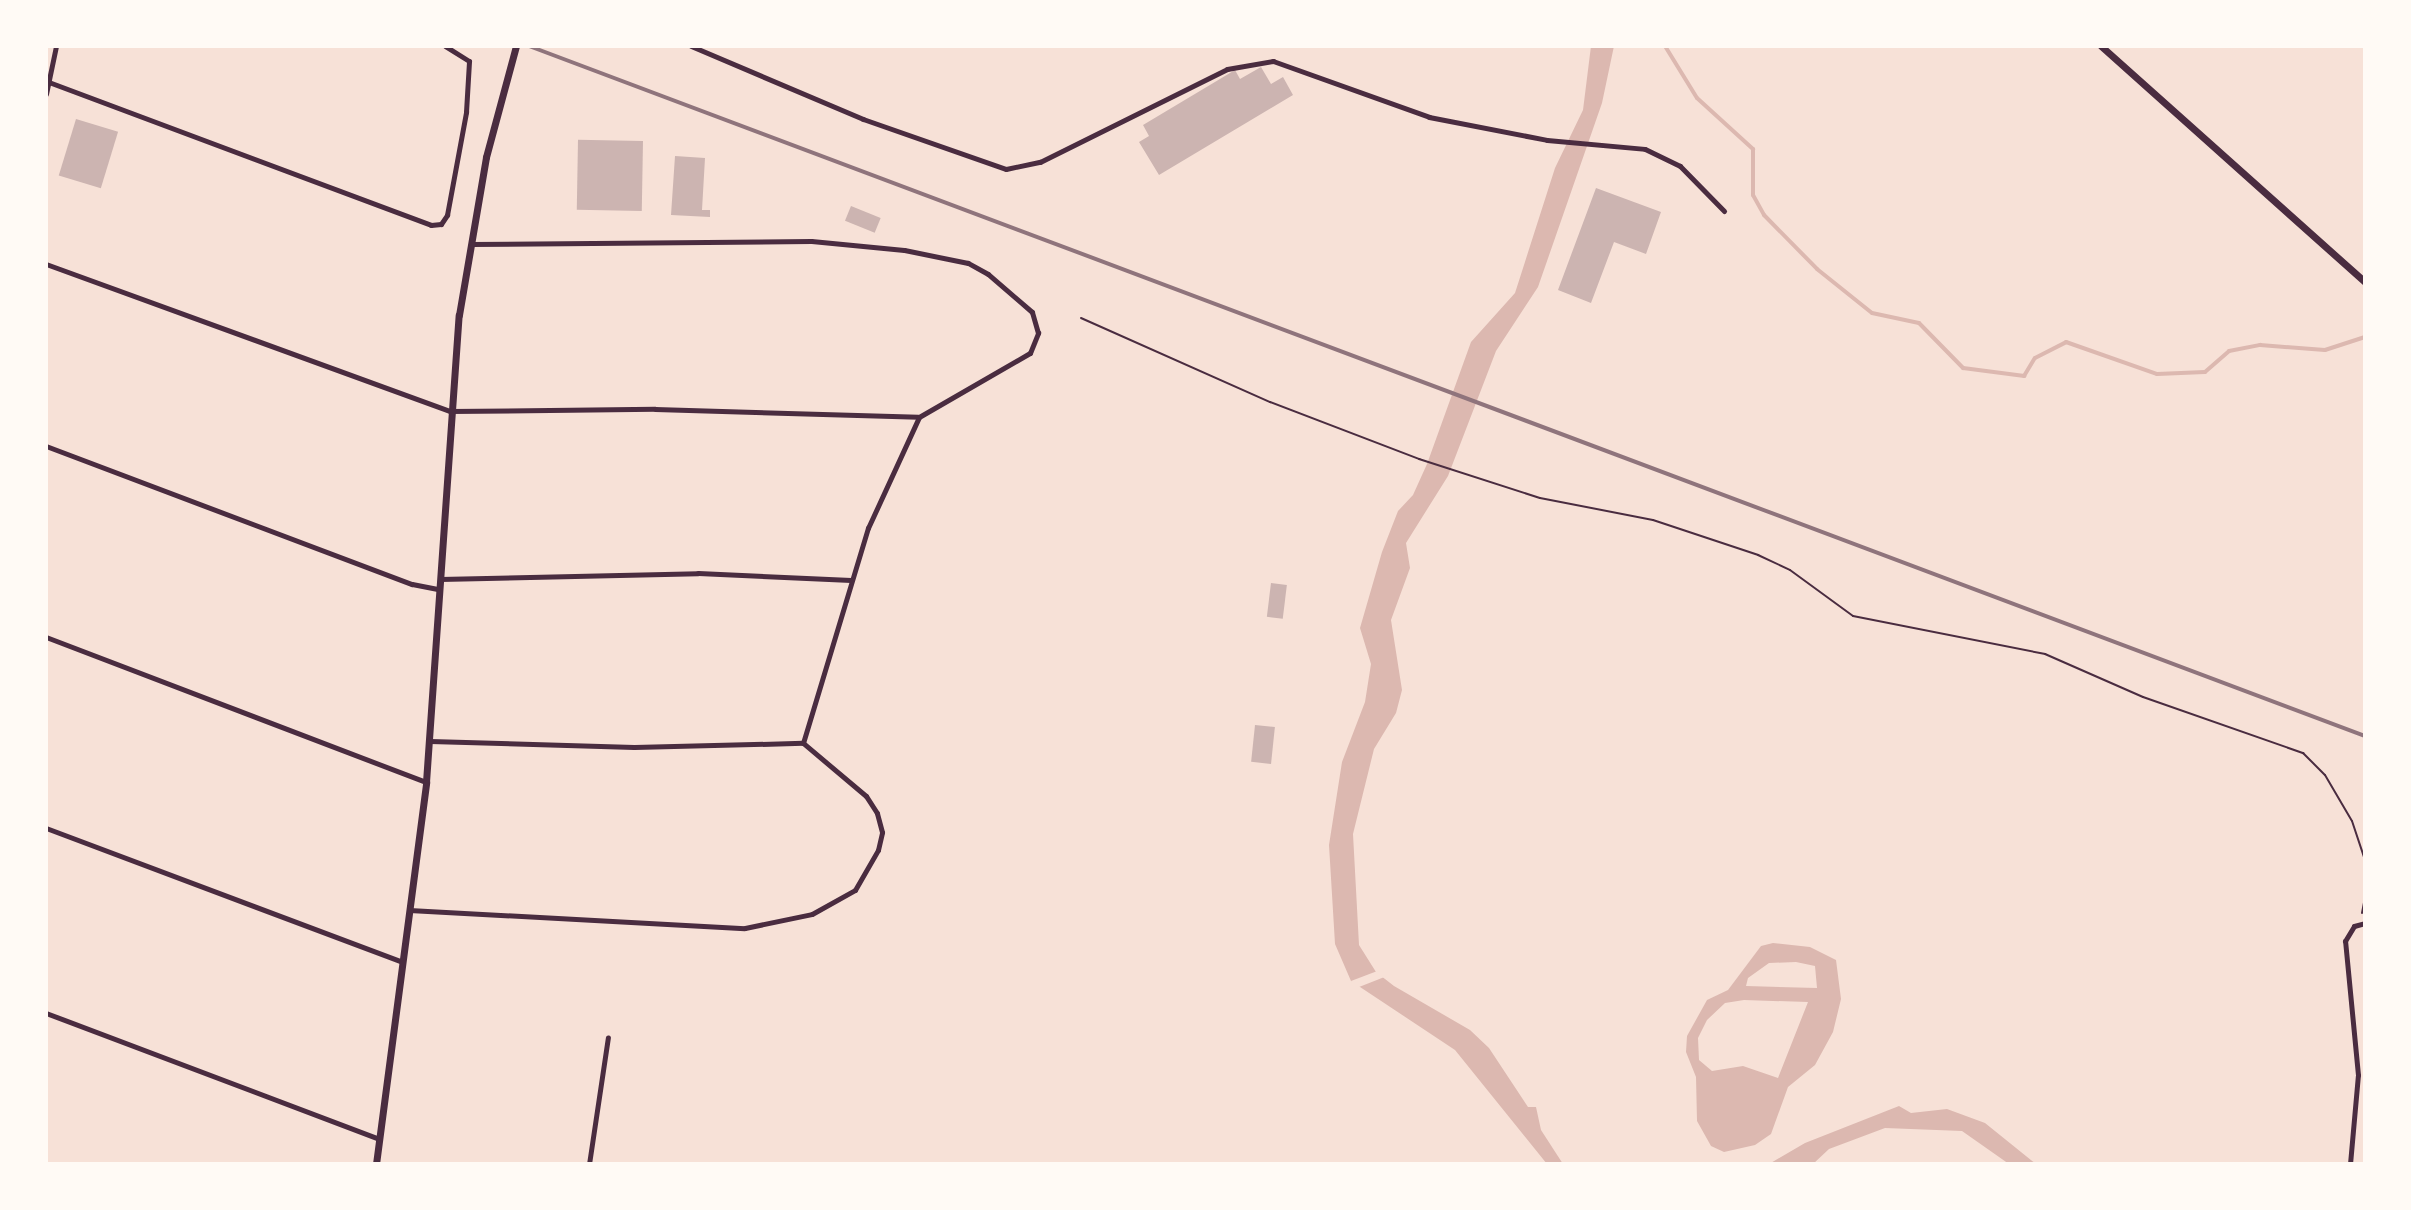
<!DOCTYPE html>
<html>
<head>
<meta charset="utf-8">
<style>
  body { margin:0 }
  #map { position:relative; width:2411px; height:1210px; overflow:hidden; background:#f7e1d7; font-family:Poppins,sans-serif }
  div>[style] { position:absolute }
  .water>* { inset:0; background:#dcb8b0 }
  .pier>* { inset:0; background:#f7e1d7 }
  .stream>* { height:4px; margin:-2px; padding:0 2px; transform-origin:2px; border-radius:2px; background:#dcb8b0 }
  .building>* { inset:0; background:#ccb4b1; transform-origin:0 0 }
  .path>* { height:2px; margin:-1px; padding:0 1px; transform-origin:1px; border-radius:1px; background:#4a2c40 }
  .minor>* { height:5px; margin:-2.5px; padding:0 2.5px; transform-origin:2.5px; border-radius:2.5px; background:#4a2c40 }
  .tertiary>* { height:7px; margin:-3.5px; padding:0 3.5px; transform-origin:3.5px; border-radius:3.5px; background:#4a2c40 }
  .secondary>* { height:7px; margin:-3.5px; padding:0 3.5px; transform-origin:3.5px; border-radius:3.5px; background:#4a2c40 }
  .rail>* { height:4px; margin:-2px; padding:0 2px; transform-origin:2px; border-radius:2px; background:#8f747c }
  span { translate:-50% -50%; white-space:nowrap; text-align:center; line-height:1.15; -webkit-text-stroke:6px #fffaf5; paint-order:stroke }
  .frame { position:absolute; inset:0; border:48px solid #fffaf5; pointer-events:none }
</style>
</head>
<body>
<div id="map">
  <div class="water">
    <div style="clip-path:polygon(1591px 46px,1614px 46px,1602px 103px,1538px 287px,1496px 351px,1448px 476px,1406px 543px,1410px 568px,1391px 620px,1402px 690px,1396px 713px,1374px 749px,1353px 834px,1359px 945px,1376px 972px,1394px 986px,1470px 1030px,1489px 1048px,1528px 1107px,1536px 1107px,1541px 1130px,1563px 1164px,1547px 1164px,1455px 1050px,1351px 981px,1335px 944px,1329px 845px,1342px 762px,1365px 702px,1371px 664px,1360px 628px,1382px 552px,1398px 511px,1413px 495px,1427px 464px,1471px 342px,1515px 293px,1555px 168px,1583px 110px)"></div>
    <div style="clip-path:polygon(evenodd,1773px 943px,1810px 947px,1836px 960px,1841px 999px,1833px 1032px,1815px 1065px,1788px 1087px,1771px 1134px,1755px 1145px,1724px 1152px,1711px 1146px,1697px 1121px,1696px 1077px,1686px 1052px,1687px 1036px,1707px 1000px,1728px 990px,1761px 946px,1773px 943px,1796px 962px,1815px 966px,1817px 988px,1746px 986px,1748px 978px,1769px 963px,1796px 962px,1773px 943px,1744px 1000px,1808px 1002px,1778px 1078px,1743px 1066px,1712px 1071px,1699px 1060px,1698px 1038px,1707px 1020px,1725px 1003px,1744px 1000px)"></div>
    <div style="clip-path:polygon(1899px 1106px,1911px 1113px,1947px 1109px,1985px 1123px,2036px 1164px,2009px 1164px,1962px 1131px,1885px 1128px,1829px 1149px,1813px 1164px,1769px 1164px,1805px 1143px)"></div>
  </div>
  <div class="pier">
    <div style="clip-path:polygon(1380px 970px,1387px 976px,1354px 989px,1351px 981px)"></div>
  </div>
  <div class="stream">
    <div style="left:1665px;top:46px;width:61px;rotate:58.4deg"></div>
    <div style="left:1697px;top:98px;width:76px;rotate:42.3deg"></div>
    <div style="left:1753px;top:149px;width:46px;rotate:90deg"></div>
    <div style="left:1753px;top:195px;width:23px;rotate:61deg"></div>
    <div style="left:1764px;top:215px;width:76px;rotate:45.5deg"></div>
    <div style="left:1817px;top:269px;width:70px;rotate:38.7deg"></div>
    <div style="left:1872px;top:313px;width:48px;rotate:12deg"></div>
    <div style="left:1919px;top:323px;width:63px;rotate:45.6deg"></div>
    <div style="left:1963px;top:368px;width:62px;rotate:7.5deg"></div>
    <div style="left:2024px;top:376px;width:21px;rotate:-59deg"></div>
    <div style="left:2035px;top:358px;width:35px;rotate:-27deg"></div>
    <div style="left:2066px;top:342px;width:96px;rotate:19.4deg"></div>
    <div style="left:2157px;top:374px;width:48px;rotate:-2.4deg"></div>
    <div style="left:2205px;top:372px;width:32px;rotate:-41deg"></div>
    <div style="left:2229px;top:351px;width:32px;rotate:-11deg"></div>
    <div style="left:2260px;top:345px;width:65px;rotate:4.4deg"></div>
    <div style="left:2325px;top:350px;width:42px;rotate:-18deg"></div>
  </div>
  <div class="building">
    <div style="clip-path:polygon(1261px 67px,1271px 84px,1283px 77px,1293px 95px,1159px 175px,1139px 142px,1149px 136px,1143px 125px,1235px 70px,1240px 79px)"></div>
    <div style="left:76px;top:119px;width:44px;height:59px;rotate:17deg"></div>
    <div style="left:643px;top:141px;width:70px;height:65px;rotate:91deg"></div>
    <div style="clip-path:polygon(675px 156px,705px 158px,702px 210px,710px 210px,710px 217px,671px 215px)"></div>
    <div style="clip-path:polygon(1596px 188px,1661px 212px,1646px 254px,1614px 242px,1591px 303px,1558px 290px)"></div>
    <div style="left:851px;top:206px;width:32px;height:16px;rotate:22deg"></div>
    <div style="left:1271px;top:583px;width:16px;height:34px;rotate:7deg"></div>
    <div style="left:1255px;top:725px;width:20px;height:37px;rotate:6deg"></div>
  </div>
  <div class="path">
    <div style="left:1081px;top:318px;width:207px;rotate:24deg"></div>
    <div style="left:1270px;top:402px;width:160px;rotate:20.9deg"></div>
    <div style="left:1419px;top:459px;width:127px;rotate:17.9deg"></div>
    <div style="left:1540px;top:498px;width:115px;rotate:11deg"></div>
    <div style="left:1653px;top:520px;width:111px;rotate:18.4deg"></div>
    <div style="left:1758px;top:555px;width:35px;rotate:25deg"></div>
    <div style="left:1790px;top:570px;width:78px;rotate:36.1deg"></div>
    <div style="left:1853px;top:616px;width:196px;rotate:11.2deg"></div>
    <div style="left:2045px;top:654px;width:107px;rotate:23.7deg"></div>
    <div style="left:2143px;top:697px;width:170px;rotate:19.3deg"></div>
    <div style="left:2303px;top:753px;width:31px;rotate:45deg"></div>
    <div style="left:2325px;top:775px;width:53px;rotate:59.6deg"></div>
    <div style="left:2352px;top:821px;width:41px;rotate:71.6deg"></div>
    <div style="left:2362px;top:913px;width:16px;rotate:-79deg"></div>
  </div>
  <div class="minor">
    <div style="left:691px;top:46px;width:187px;rotate:23deg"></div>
    <div style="left:863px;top:119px;width:151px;rotate:19.3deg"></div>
    <div style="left:1006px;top:169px;width:35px;rotate:-12deg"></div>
    <div style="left:1040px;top:162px;width:209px;rotate:-26.4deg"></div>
    <div style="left:1227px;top:69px;width:47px;rotate:-9.9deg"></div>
    <div style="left:1273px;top:61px;width:166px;rotate:19.7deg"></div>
    <div style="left:1429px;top:117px;width:120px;rotate:11deg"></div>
    <div style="left:1547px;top:140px;width:98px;rotate:5.2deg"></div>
    <div style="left:1645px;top:149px;width:39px;rotate:26deg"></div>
    <div style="left:1680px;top:166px;width:63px;rotate:45.6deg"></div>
    <div style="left:46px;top:81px;width:411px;rotate:20.5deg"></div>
    <div style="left:431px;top:225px;width:10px;rotate:-6deg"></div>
    <div style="left:441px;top:224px;width:11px;rotate:-56deg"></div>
    <div style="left:447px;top:215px;width:105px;rotate:-79.5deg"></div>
    <div style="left:466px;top:112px;width:51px;rotate:-86.6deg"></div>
    <div style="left:469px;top:61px;width:28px;rotate:-148deg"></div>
    <div style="left:46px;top:94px;width:49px;rotate:-78.2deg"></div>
    <div style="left:46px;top:264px;width:430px;rotate:20deg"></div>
    <div style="left:450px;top:411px;width:205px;rotate:-0.6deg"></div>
    <div style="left:655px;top:409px;width:263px;rotate:1.7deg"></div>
    <div style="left:46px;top:446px;width:391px;rotate:20.7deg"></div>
    <div style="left:412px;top:584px;width:26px;rotate:11deg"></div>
    <div style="left:440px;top:579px;width:258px;rotate:-1.3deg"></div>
    <div style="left:698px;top:573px;width:153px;rotate:2.6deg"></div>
    <div style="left:46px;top:637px;width:407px;rotate:20.9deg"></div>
    <div style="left:430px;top:741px;width:204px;rotate:1.7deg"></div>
    <div style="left:634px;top:747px;width:169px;rotate:-1.4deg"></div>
    <div style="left:46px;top:828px;width:380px;rotate:20.6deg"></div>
    <div style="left:409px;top:910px;width:336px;rotate:3.1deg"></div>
    <div style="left:745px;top:928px;width:68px;rotate:-11.8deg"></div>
    <div style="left:812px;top:914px;width:49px;rotate:-29.2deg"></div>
    <div style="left:855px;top:890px;width:46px;rotate:-60.1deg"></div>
    <div style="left:878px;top:850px;width:18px;rotate:-77deg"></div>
    <div style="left:882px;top:832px;width:20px;rotate:-105deg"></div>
    <div style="left:877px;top:813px;width:20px;rotate:-123deg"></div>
    <div style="left:866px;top:796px;width:82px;rotate:-139.9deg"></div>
    <div style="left:803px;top:743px;width:225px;rotate:-73.2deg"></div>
    <div style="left:868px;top:528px;width:122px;rotate:-65.3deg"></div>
    <div style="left:919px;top:417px;width:128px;rotate:-30deg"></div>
    <div style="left:1030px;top:353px;width:22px;rotate:-68deg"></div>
    <div style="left:1038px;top:333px;width:22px;rotate:-106deg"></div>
    <div style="left:1032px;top:312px;width:58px;rotate:-139.2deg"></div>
    <div style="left:988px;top:274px;width:23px;rotate:-151deg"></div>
    <div style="left:968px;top:263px;width:65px;rotate:-168.5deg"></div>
    <div style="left:904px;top:250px;width:93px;rotate:-174.5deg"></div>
    <div style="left:811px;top:241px;width:340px;rotate:179.5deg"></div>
    <div style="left:46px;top:1013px;width:356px;rotate:20.7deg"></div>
    <div style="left:589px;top:1164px;width:128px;rotate:-81.5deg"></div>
    <div style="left:2350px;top:1164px;width:89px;rotate:-84.9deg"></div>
    <div style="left:2358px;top:1075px;width:135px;rotate:-95.5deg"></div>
    <div style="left:2345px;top:941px;width:17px;rotate:-59deg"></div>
    <div style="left:2354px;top:926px;width:11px;rotate:-15deg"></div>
  </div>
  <div class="tertiary">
    <div style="left:376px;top:1164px;width:385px;rotate:-82.5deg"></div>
    <div style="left:426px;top:782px;width:468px;rotate:-86deg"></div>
    <div style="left:459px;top:315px;width:160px;rotate:-80.3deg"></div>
    <div style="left:486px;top:157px;width:115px;rotate:-74.9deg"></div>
  </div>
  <div class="secondary">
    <div style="left:2101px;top:46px;width:354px;rotate:41.8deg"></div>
  </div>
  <div class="rail">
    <div style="left:529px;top:46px;width:1961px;rotate:20.6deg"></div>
  </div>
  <div class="frame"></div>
</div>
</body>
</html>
